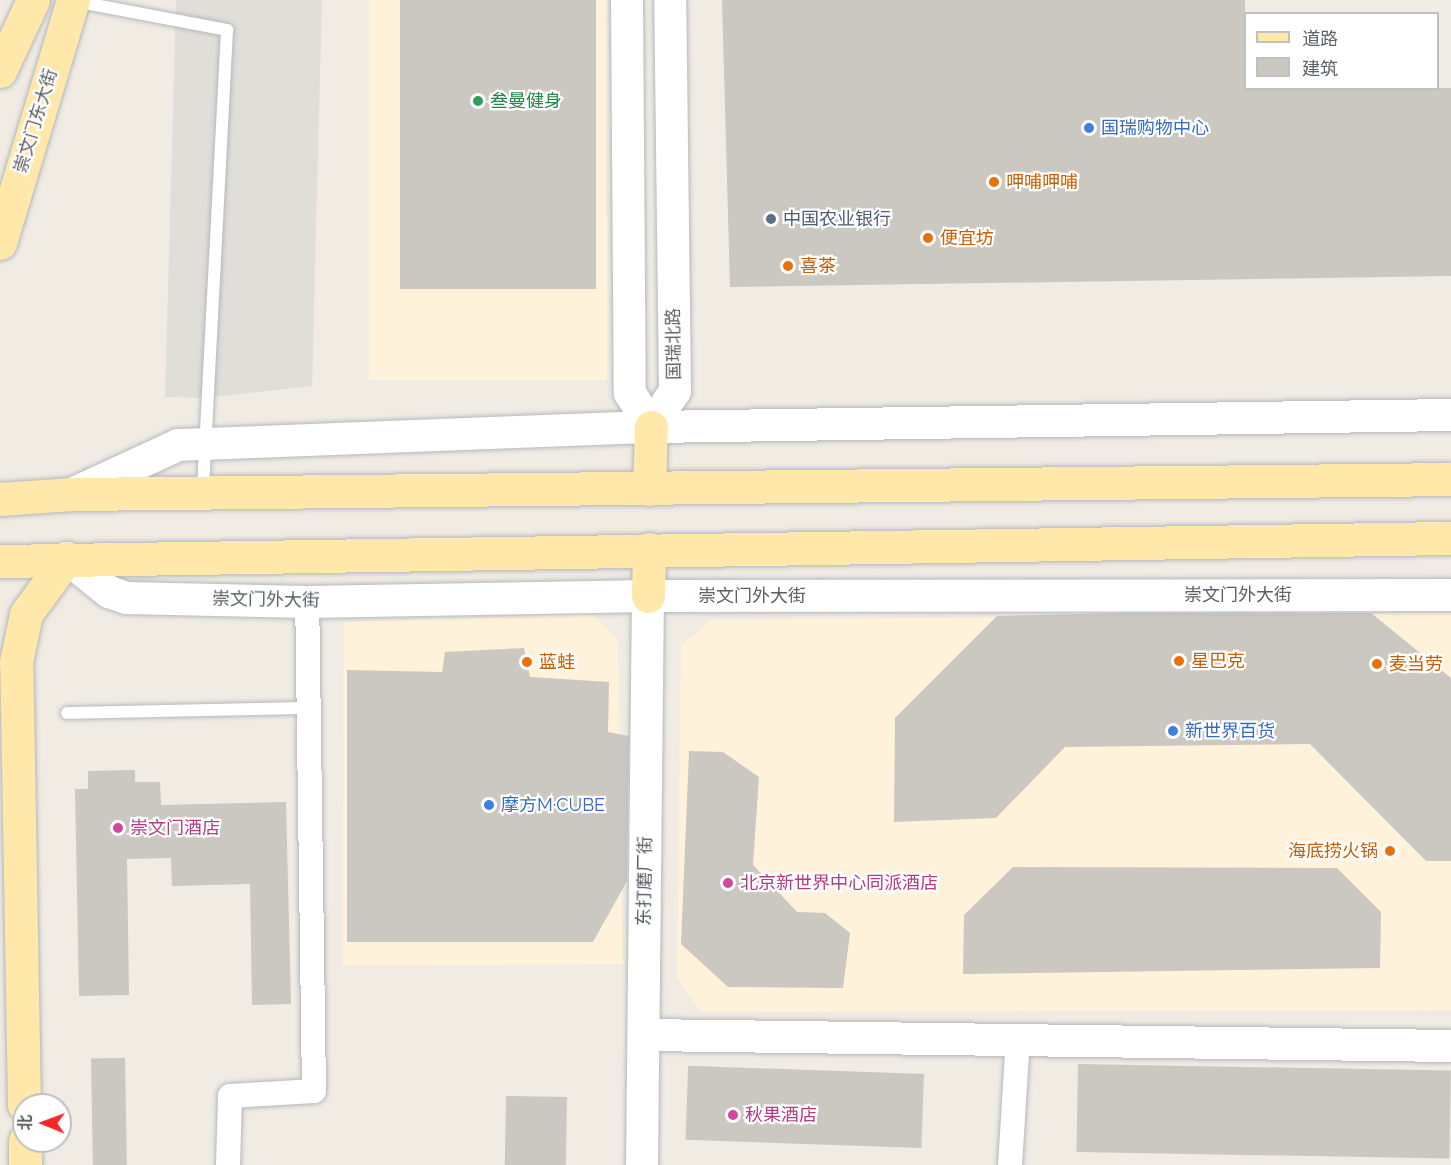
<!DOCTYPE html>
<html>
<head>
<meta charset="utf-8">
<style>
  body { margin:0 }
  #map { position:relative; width:1451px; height:1165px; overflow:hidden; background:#f0ece4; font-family:Raleway,"Noto Sans SC",sans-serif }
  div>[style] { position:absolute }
  .commercial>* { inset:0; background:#fff2da; transform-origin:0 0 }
  .industrial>* { inset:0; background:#e0ded9 }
  .building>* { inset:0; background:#cbc7c1; transform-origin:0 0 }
  .roads { filter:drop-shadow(0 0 2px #b5b8bc) drop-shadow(0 0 2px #b5b8bc) }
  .service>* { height:12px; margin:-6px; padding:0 6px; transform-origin:6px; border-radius:6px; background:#fff }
  .minor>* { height:24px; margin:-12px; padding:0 12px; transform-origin:12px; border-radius:12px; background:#fff }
  .tertiary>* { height:32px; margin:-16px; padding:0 16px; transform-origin:16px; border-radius:16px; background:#fff }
  .primary>* { height:33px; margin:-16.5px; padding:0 16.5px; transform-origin:16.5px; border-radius:16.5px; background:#ffe8aa }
  .dots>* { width:16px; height:16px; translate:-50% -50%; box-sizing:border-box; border:3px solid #fff; border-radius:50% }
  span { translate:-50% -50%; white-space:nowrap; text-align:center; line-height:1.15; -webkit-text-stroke:4.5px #fff; paint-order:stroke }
  .leisure-label { font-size:18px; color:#27864d }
  .left { translate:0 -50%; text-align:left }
  .street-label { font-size:18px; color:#5c6166 }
  .shop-label { font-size:18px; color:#366cbe }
  .food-label { font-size:18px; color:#c56008 }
  .right { translate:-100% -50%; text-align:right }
  .service-label { font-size:18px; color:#4e5e75 }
  .hotel-label { font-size:18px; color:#b23c85 }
  .legend { position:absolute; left:1244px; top:12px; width:195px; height:78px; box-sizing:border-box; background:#fff; border:2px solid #bec0c2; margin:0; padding:8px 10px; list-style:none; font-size:18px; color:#5c6166 }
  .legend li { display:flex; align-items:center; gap:12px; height:30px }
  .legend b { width:30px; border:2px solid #bec0c2 }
  .north { position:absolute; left:12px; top:1093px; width:60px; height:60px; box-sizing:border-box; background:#fff; border:2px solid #bec0c2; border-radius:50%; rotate:271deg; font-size:16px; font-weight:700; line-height:24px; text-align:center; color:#5c6166 }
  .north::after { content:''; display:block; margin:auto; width:21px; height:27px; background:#f2282d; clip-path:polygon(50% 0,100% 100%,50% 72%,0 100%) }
</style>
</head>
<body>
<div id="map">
  <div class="commercial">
    <div style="left:369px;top:0;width:238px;height:380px"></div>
    <div style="clip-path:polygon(1451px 613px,1451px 1010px,701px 1012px,677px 978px,681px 646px,711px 620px)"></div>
    <div style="clip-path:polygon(593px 614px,618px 640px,623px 964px,343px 966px,344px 622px)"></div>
  </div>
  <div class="industrial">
    <div style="clip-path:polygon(176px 0,322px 0,312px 386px,205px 398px,165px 397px)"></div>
  </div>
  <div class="building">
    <div style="left:400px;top:0;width:196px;height:289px"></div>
    <div style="clip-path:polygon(722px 0,1245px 0,1245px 88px,1451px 88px,1451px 276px,730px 287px)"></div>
    <div style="clip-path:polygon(1123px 613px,1371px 613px,1451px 678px,1451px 861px,1426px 861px,1310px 744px,1065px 747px,996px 818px,894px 822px,895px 718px,997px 616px)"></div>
    <div style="clip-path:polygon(524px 648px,530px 677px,609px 682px,608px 732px,629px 736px,627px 881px,593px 942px,347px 942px,347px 670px,442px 672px,445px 652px)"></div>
    <div style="clip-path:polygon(689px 751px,723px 752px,759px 777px,753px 865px,797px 912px,825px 913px,850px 933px,843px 988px,728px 987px,681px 944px)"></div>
    <div style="clip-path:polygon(135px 770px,135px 782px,160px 782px,161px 805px,286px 802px,291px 1004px,252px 1005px,250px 884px,172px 886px,171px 858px,127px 859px,129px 995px,79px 996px,75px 789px,88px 789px,88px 771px)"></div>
    <div style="clip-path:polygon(1013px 867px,1337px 868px,1381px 912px,1380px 968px,963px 974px,964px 915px)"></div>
    <div style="left:125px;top:1058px;width:107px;height:34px;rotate:89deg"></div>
    <div style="left:1078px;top:1064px;width:373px;height:88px;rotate:1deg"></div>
    <div style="left:924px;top:1074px;width:74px;height:236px;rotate:92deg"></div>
    <div style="left:506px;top:1096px;width:61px;height:69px;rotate:1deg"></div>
  </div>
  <div class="roads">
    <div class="service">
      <div style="left:74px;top:1px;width:156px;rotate:10.7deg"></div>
      <div style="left:227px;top:30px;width:464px;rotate:93deg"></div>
      <div style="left:67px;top:713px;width:242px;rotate:-1.2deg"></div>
    </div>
    <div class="minor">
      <div style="left:228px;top:1165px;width:69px;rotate:-88.3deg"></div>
      <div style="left:230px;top:1096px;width:84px;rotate:-3.4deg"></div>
      <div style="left:314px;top:1091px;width:489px;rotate:-90.8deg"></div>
      <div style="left:1010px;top:1165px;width:128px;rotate:-86.4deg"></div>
    </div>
    <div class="tertiary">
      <div style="left:627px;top:0;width:393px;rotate:89.6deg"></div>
      <div style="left:630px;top:393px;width:40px;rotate:58deg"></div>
      <div style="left:651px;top:427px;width:43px;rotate:-56.3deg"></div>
      <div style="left:675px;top:391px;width:391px;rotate:-90.7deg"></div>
      <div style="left:72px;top:494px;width:117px;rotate:-24.8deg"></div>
      <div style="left:178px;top:445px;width:473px;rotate:-2.2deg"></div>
      <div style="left:651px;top:427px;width:800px;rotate:-0.86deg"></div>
      <div style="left:67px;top:558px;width:54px;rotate:39deg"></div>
      <div style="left:109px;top:592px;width:18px;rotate:19deg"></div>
      <div style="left:126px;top:598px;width:181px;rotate:1.3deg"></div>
      <div style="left:307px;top:602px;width:341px;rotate:-1deg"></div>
      <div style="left:648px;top:596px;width:803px;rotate:-0.07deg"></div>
      <div style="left:644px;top:1035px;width:807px;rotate:0.78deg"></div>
      <div style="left:642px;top:1165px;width:569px;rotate:-89.4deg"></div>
    </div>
    <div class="primary">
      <div style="left:0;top:71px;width:78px;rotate:-65.1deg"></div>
      <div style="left:0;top:243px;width:254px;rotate:-73.3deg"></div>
      <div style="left:649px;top:489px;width:62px;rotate:-88.2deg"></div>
      <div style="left:0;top:499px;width:72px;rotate:-4deg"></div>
      <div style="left:72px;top:494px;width:1379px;rotate:-0.62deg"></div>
      <div style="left:0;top:561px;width:1451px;rotate:-0.91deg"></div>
      <div style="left:648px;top:596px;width:47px;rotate:-88.8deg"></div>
      <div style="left:24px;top:1105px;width:443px;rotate:-91deg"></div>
      <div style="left:16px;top:662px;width:49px;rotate:-78.2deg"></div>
      <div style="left:26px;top:614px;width:69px;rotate:-53.8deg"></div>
      <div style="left:25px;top:1141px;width:24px;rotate:90deg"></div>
    </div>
  </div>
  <div class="dots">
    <div style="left:478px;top:101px;background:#2e9e5b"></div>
    <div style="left:1089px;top:128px;background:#3f7fe0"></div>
    <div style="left:994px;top:182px;background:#e8710a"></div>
    <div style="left:771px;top:219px;background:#5c6f8a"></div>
    <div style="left:928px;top:238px;background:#e8710a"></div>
    <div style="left:788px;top:266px;background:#e8710a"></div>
    <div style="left:1179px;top:661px;background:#e8710a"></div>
    <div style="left:527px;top:662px;background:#e8710a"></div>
    <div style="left:1377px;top:664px;background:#e8710a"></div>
    <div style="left:1173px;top:731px;background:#3f7fe0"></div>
    <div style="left:489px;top:805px;background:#3f7fe0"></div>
    <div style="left:118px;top:828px;background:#d1479c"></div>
    <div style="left:1390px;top:851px;background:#e8710a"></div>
    <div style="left:728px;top:883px;background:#d1479c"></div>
    <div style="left:733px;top:1115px;background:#d1479c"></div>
  </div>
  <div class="leisure-label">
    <span class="left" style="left:490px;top:101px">叁曼健身</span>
  </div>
  <div class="street-label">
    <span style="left:36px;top:121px;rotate:-73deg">崇文门东大街</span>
    <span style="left:674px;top:344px;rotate:-91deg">国瑞北路</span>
    <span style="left:1238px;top:595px">崇文门外大街</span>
    <span style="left:752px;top:596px">崇文门外大街</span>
    <span style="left:266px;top:600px;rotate:1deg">崇文门外大街</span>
    <span style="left:645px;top:881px;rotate:-89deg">东打磨厂街</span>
  </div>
  <div class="shop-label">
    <span class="left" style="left:1101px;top:128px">国瑞购物中心</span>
    <span class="left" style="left:1185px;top:731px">新世界百货</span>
    <span class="left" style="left:501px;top:805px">摩方M·CUBE</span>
  </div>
  <div class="food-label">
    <span class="left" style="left:1006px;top:182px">呷哺呷哺</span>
    <span class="left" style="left:940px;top:238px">便宜坊</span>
    <span class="left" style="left:800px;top:266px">喜茶</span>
    <span class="left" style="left:1191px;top:661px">星巴克</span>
    <span class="left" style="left:539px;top:662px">蓝蛙</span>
    <span class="left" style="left:1389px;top:664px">麦当劳</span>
    <span class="right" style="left:1378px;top:851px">海底捞火锅</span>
  </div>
  <div class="service-label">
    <span class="left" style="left:783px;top:219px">中国农业银行</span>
  </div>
  <div class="hotel-label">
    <span class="left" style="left:130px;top:828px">崇文门酒店</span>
    <span class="left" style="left:740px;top:883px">北京新世界中心同派酒店</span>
    <span class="left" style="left:745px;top:1115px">秋果酒店</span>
  </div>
  <ul class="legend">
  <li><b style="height:8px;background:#ffe8aa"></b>道路</li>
  <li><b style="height:16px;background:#cbc7c1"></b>建筑</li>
  </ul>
  <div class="north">北</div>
</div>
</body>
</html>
